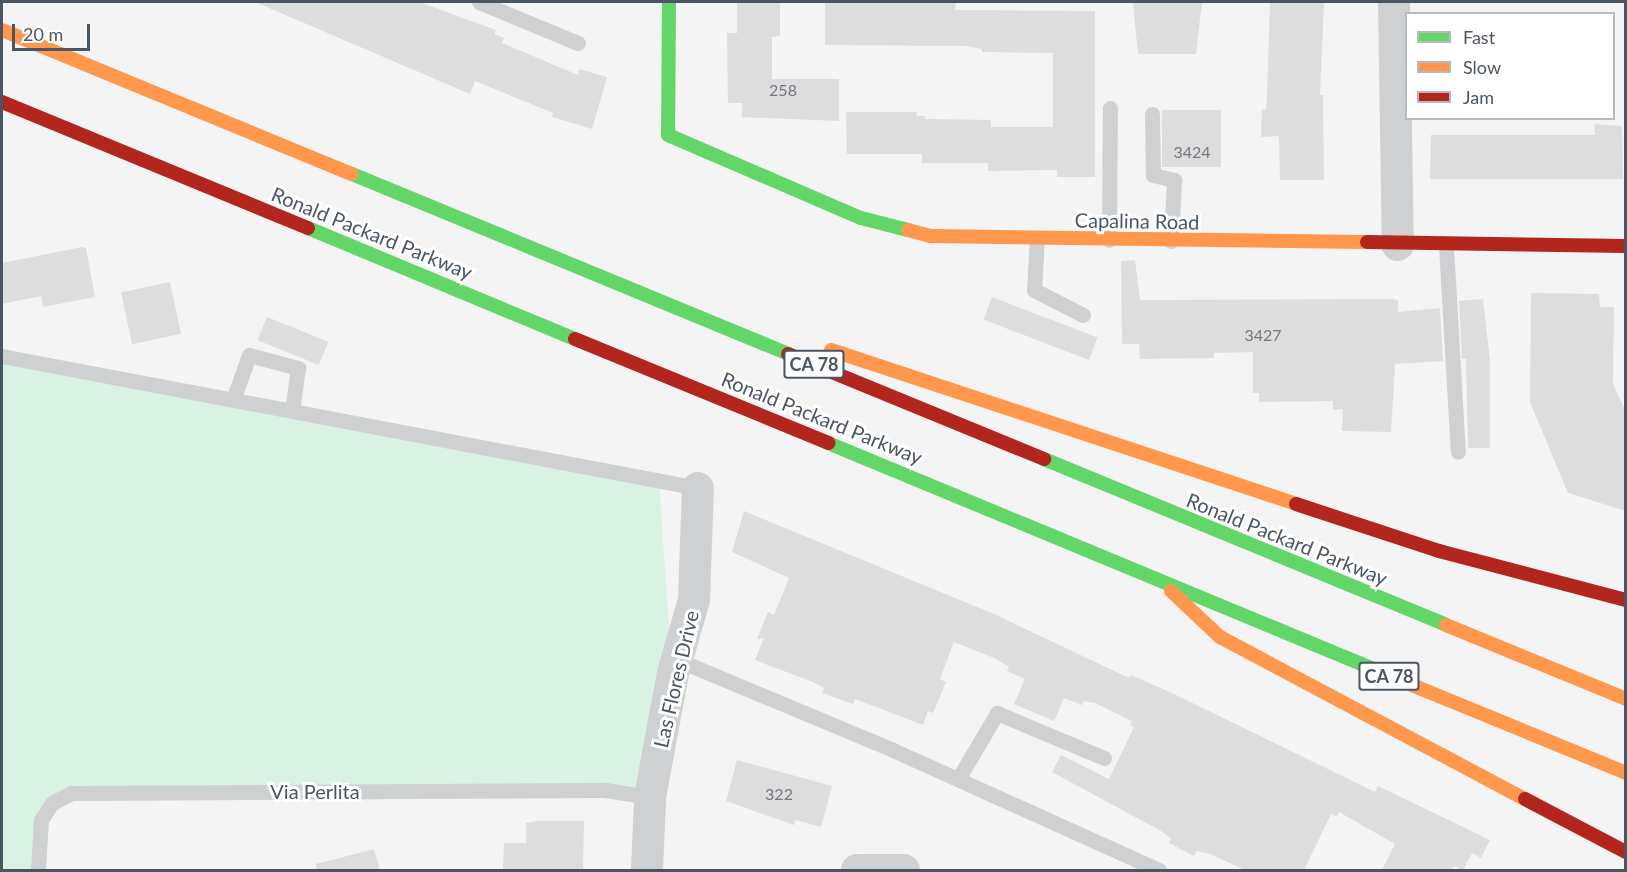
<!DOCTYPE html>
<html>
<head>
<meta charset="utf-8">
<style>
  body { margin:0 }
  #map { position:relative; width:1627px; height:872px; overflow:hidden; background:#f4f4f4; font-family:Lato,sans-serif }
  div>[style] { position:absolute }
  .green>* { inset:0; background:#d9f2e3 }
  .building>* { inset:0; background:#ddddde; transform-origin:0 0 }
  .lane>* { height:15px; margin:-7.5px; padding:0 7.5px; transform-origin:7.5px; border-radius:7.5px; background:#ced0d2 }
  .street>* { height:32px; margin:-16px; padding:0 16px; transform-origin:16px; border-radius:16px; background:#ced0d2 }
  .fast>* { height:14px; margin:-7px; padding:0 7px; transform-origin:7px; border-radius:7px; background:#63d668 }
  .slow>* { height:14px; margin:-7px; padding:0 7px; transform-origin:7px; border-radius:7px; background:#ff974d }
  .jam>* { height:14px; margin:-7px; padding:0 7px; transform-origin:7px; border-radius:7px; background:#b3261e }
  span { translate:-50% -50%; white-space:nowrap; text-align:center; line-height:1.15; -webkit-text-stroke:6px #fff; paint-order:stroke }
  .number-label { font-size:16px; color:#707881 }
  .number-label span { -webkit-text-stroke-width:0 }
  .shield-label span { padding:2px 4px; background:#fff; border:2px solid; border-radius:4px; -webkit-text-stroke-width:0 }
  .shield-label { font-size:18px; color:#4a5661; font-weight:700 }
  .street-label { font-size:20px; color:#4a5661 }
  .frame { position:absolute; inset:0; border:3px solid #4a5661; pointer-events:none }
  .legend { position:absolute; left:1405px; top:12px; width:210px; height:108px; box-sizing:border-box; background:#fff; border:2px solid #b7bbc0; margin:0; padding:8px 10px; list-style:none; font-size:18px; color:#4a5661 }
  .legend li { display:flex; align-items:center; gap:12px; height:30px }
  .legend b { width:30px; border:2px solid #b7bbc0 }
  .scale { position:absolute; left:12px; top:24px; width:78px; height:27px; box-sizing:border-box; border:3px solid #4a5661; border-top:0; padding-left:8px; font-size:18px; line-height:21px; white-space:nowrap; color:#4a5661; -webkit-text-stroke:4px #fff; paint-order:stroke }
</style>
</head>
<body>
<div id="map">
  <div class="green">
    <div style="clip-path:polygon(2px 352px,659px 480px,674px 706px,665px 811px,605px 790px,72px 793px,41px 820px,42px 870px,2px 870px)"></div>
  </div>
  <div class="building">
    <div style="clip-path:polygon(255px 2px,419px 2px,496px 30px,494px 34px,504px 38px,502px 43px,578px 75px,579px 69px,607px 77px,592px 129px,552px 117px,553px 113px,475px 81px,470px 94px)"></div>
    <div style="clip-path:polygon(737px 2px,780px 2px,780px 36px,772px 37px,772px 79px,839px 79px,839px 121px,742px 117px,742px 103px,728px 103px,727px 33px,737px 33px)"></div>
    <div style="clip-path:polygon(825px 2px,956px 2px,955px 10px,1095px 11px,1095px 177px,1057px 177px,1057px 170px,988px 171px,988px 163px,922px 163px,922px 154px,847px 154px,846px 112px,917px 112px,916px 116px,925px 116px,925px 119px,991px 120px,991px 127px,1053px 127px,1053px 53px,982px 52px,982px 49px,966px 46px,825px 45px)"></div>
    <div style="clip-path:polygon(1133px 2px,1202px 2px,1196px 54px,1138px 54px)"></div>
    <div style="clip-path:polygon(1270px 2px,1324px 2px,1320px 95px,1323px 95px,1324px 180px,1280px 180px,1279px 136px,1261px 137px,1262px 109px,1266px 109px,1267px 95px)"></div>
    <div style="left:1162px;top:110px;width:59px;height:57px"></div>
    <div style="clip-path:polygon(1594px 124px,1622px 126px,1623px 179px,1430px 179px,1431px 135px,1595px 135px)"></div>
    <div style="clip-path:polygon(82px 247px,86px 248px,95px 297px,43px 307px,41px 296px,2px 304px,2px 263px)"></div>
    <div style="clip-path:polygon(1135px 260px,1140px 300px,1390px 299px,1398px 300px,1398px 312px,1440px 308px,1443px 361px,1395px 364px,1391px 432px,1342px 431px,1343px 409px,1333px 410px,1333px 401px,1259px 402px,1259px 393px,1253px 393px,1253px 352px,1214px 353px,1214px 358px,1140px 359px,1139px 344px,1122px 344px,1121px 261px)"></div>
    <div style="left:170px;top:282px;width:53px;height:50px;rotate:78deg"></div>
    <div style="clip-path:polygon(1531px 293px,1599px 294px,1600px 307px,1614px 307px,1613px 384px,1626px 412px,1626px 511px,1568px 493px,1530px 402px)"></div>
    <div style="left:992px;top:297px;width:113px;height:24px;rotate:21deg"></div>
    <div style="clip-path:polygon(1483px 299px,1490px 361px,1490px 448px,1468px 448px,1466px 359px,1462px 359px,1459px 301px)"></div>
    <div style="left:267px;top:317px;width:66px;height:25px;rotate:22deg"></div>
    <div style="clip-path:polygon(744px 511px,994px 614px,1129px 678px,1131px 675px,1172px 693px,1375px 792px,1378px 786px,1490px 840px,1481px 858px,1472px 853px,1463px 870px,1454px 866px,1451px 870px,1382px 870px,1395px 844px,1339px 812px,1337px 817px,1331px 814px,1304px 870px,1245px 870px,1210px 854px,1197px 851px,1194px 856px,1169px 843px,1171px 838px,1161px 831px,1052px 772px,1061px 755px,1109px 779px,1134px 727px,1130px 725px,1132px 721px,1095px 703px,1084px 701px,1082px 705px,1064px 698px,1054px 721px,1014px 704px,1025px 679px,1007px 671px,1009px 667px,994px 658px,954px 642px,940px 679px,946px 682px,933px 713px,928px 711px,923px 725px,855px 699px,853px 704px,822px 693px,824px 688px,813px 682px,755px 660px,764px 638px,757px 639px,768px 612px,774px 615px,789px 578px,732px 552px)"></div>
    <div style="clip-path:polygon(737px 760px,832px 786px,821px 827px,795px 820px,794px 825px,726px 801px)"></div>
    <div style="clip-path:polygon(537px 821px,584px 821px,583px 870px,503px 870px,504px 843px,526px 843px,526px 823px)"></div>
    <div style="clip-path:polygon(374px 849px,380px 870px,317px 870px,316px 864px)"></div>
  </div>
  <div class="lane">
    <div style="left:479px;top:2px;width:107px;rotate:22.5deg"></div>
    <div style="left:1152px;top:114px;width:61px;rotate:89.1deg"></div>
    <div style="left:1153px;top:175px;width:22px;rotate:13deg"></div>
    <div style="left:1174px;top:180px;width:61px;rotate:92.8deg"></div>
    <div style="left:1037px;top:238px;width:52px;rotate:93.3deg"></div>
    <div style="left:1034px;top:290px;width:55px;rotate:27deg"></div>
    <div style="left:1109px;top:240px;width:132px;rotate:-89.6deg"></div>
    <div style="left:1446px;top:246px;width:206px;rotate:86.7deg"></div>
    <div style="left:2px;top:356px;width:708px;rotate:10.74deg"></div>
    <div style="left:233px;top:400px;width:48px;rotate:-70.4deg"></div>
    <div style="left:249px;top:355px;width:51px;rotate:14.9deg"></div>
    <div style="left:298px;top:368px;width:43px;rotate:97.9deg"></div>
    <div style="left:678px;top:660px;width:233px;rotate:22.7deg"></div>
    <div style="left:893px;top:750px;width:292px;rotate:24.3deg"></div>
    <div style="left:958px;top:779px;width:77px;rotate:-59.4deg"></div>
    <div style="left:997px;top:713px;width:116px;rotate:22.8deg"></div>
    <div style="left:38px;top:870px;width:50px;rotate:-86.6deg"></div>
    <div style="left:41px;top:820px;width:20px;rotate:-57deg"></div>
    <div style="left:52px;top:803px;width:22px;rotate:-27deg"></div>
    <div style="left:72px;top:793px;width:533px;rotate:-0.32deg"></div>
    <div style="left:605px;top:790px;width:46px;rotate:8.8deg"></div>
  </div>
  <div class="street">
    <div style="left:1394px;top:2px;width:243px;rotate:89.1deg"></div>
    <div style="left:647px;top:870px;width:73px;rotate:-87.6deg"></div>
    <div style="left:650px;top:797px;width:126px;rotate:-79.5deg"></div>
    <div style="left:673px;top:673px;width:76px;rotate:-74deg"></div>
    <div style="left:694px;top:600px;width:112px;rotate:-88deg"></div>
    <div style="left:857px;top:870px;width:47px"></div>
  </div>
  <div class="fast">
    <div style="left:669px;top:2px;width:133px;rotate:90.4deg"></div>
    <div style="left:668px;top:135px;width:210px;rotate:23.3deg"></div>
    <div style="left:861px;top:218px;width:49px;rotate:14.3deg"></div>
    <div style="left:352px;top:174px;width:472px;rotate:22.4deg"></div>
    <div style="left:308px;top:228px;width:289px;rotate:22.6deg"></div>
    <div style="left:828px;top:443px;width:627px;rotate:22.51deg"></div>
    <div style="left:1044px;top:459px;width:435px;rotate:22.4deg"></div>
  </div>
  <div class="slow">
    <div style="left:2px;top:30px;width:378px;rotate:22.4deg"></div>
    <div style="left:908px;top:230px;width:24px;rotate:15deg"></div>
    <div style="left:931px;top:236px;width:436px;rotate:0.8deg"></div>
    <div style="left:831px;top:350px;width:490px;rotate:18.3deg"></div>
    <div style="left:1171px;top:591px;width:67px;rotate:43.2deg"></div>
    <div style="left:1220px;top:637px;width:345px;rotate:28deg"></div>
    <div style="left:1446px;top:625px;width:195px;rotate:22.3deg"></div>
    <div style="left:1407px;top:683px;width:237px;rotate:22.3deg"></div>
  </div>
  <div class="jam">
    <div style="left:2px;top:102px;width:331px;rotate:22.4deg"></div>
    <div style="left:1367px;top:242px;width:259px;rotate:0.9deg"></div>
    <div style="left:575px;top:339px;width:274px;rotate:22.3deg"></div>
    <div style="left:788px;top:354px;width:277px;rotate:22.3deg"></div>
    <div style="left:1296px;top:504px;width:151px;rotate:18.2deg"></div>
    <div style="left:1439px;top:551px;width:193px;rotate:14.7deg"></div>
    <div style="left:1525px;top:799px;width:114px;rotate:27.7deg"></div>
  </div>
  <div class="number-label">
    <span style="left:783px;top:90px">258</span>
    <span style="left:1192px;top:152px">3424</span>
    <span style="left:1263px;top:335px">3427</span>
    <span style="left:779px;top:794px">322</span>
  </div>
  <div class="shield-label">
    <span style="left:814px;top:364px">CA 78</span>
    <span style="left:1389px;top:676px">CA 78</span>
  </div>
  <div class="street-label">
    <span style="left:1137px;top:221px;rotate:1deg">Capalina Road</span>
    <span style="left:372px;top:233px;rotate:22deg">Ronald Packard Parkway</span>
    <span style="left:822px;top:418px;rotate:22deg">Ronald Packard Parkway</span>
    <span style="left:1287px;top:539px;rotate:22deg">Ronald Packard Parkway</span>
    <span style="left:676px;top:679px;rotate:-77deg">Las Flores Drive</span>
    <span style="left:315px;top:791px">Via Perlita</span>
  </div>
  <div class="frame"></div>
  <ul class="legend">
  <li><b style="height:8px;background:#63d668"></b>Fast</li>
  <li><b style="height:8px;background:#ff974d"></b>Slow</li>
  <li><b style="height:8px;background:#b3261e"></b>Jam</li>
  </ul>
  <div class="scale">20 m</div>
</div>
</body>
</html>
